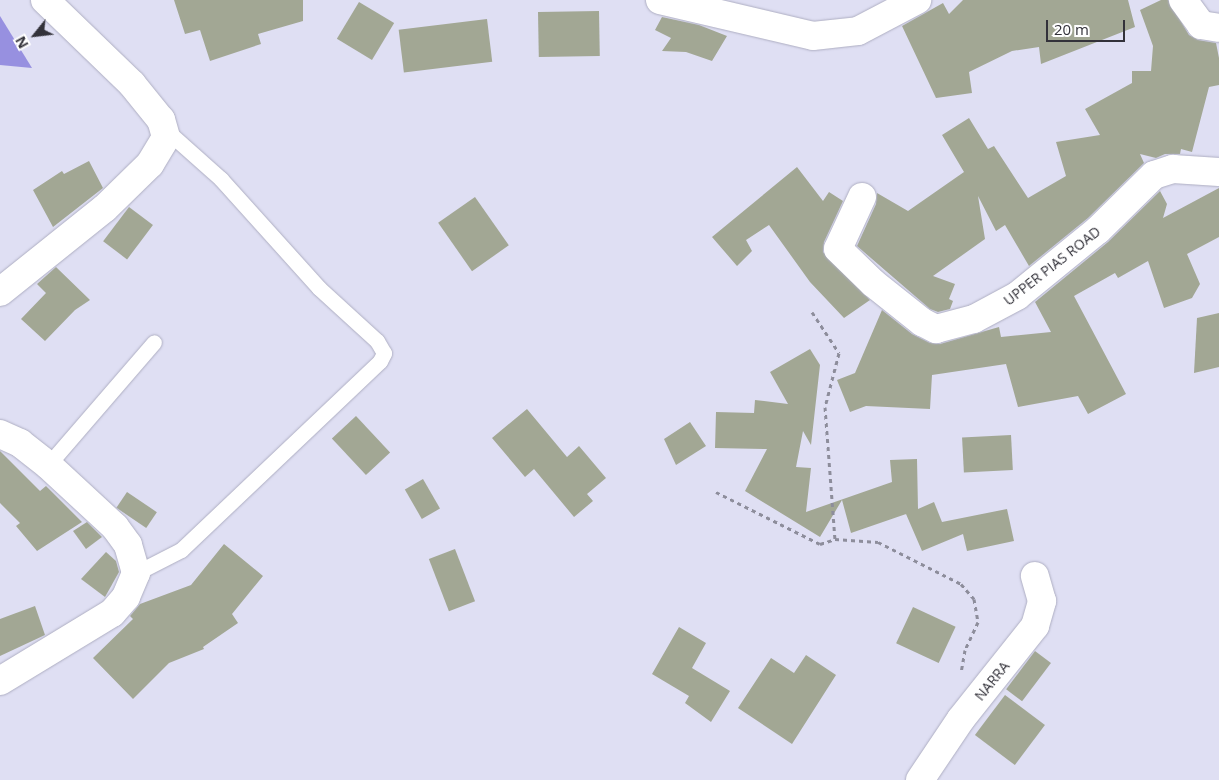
<!DOCTYPE html>
<html>
<head>
<meta charset="utf-8">
<style>
  body { margin:0 }
  #map { position:relative; width:1219px; height:780px; overflow:hidden; background:#dfdff3; font-family:"Open Sans",sans-serif }
  div>[style] { position:absolute }
  .forest>* { inset:0; background:#9790e0 }
  .building>* { inset:0; background:#a2a794; transform-origin:0 0 }
  .path>* { height:3px; margin-top:-1.5px; transform-origin:0; background:repeating-linear-gradient(90deg,#8d8d9b 0 4px,transparent 0 8px) }
  .roads { filter:drop-shadow(0 0 1px #aeaec2) drop-shadow(0 0 1px #aeaec2) }
  .lane>* { height:15px; margin:-7.5px; padding:0 7.5px; transform-origin:7.5px; border-radius:7.5px; background:#fff }
  .street>* { height:28px; margin:-14px; padding:0 14px; transform-origin:14px; border-radius:14px; background:#fff }
  span { translate:-50% -50%; white-space:nowrap; text-align:center; line-height:1.15; -webkit-text-stroke:5px #fff; paint-order:stroke }
  .street-label { font-size:14px; color:#33323a }
  .north { position:absolute; left:10px; top:10px; width:50px; height:50px; -webkit-text-stroke:4px #fff; paint-order:stroke; rotate:241deg; font-size:14px; font-weight:700; line-height:20px; text-align:center; color:#33323a }
  .north::after { content:''; display:block; margin:auto; width:18px; height:22px; background:#33323a; clip-path:polygon(50% 0,100% 100%,50% 72%,0 100%) }
  .scale { position:absolute; left:1046px; top:20px; width:79px; height:22px; box-sizing:border-box; border:2px solid #33323a; border-top:0; padding-left:6px; font-size:15px; line-height:18px; white-space:nowrap; color:#33323a; -webkit-text-stroke:4px #fff; paint-order:stroke }
</style>
</head>
<body>
<div id="map">
  <div class="forest">
    <div style="clip-path:polygon(0 16px,32px 68px,0 65px)"></div>
  </div>
  <div class="building">
    <div style="clip-path:polygon(174px 0,303px 0,303px 21px,258px 34px,261px 44px,210px 61px,200px 30px,185px 34px)"></div>
    <div style="clip-path:polygon(963px 0,1128px 0,1135px 27px,1041px 64px,1039px 47px,1012px 51px,969px 72px,972px 93px,936px 98px,902px 26px,943px 3px,949px 14px)"></div>
    <div style="clip-path:polygon(1161px 0,1168px 0,1189px 35px,1198px 40px,1216px 43px,1219px 58px,1219px 85px,1209px 87px,1192px 152px,1181px 149px,1180px 154px,1165px 154px,1156px 158px,1140px 154px,1144px 163px,1088px 218px,1029px 266px,1005px 225px,996px 231px,978px 196px,985px 239px,933px 276px,955px 284px,949px 299px,953px 301px,950px 309px,938px 312px,930px 309px,857px 246px,876px 204px,877px 193px,908px 211px,964px 172px,942px 135px,969px 118px,988px 149px,994px 146px,1028px 198px,1066px 176px,1056px 142px,1100px 135px,1085px 109px,1132px 83px,1132px 71px,1151px 71px,1153px 46px,1140px 10px)"></div>
    <div style="left:359px;top:2px;width:41px;height:43px;rotate:31deg"></div>
    <div style="left:599px;top:11px;width:45px;height:61px;rotate:89deg"></div>
    <div style="clip-path:polygon(662px 17px,699px 25px,727px 36px,712px 61px,686px 52px,662px 51px,671px 38px,655px 30px)"></div>
    <div style="left:487px;top:19px;width:43px;height:89px;rotate:83deg"></div>
    <div style="clip-path:polygon(89px 161px,103px 188px,53px 227px,33px 190px,62px 171px,64px 174px)"></div>
    <div style="clip-path:polygon(797px 167px,823px 201px,829px 192px,843px 201px,824px 242px,823px 252px,870px 300px,844px 318px,810px 282px,769px 225px,746px 240px,752px 251px,737px 266px,712px 237px)"></div>
    <div style="clip-path:polygon(1219px 188px,1219px 237px,1187px 254px,1200px 284px,1192px 298px,1164px 308px,1148px 261px,1118px 278px,1115px 273px,1074px 296px,1126px 394px,1088px 414px,1078px 396px,1018px 407px,1006px 364px,932px 375px,930px 409px,866px 406px,850px 412px,837px 380px,855px 373px,882px 310px,912px 334px,930px 343px,940px 344px,999px 327px,1001px 337px,1051px 332px,1035px 302px,1108px 242px,1160px 191px,1167px 204px,1163px 218px)"></div>
    <div style="left:475px;top:197px;width:59px;height:45px;rotate:55deg"></div>
    <div style="left:129px;top:207px;width:30px;height:43px;rotate:37deg"></div>
    <div style="clip-path:polygon(56px 267px,90px 300px,75px 310px,45px 341px,21px 319px,46px 293px,37px 284px)"></div>
    <div style="clip-path:polygon(1219px 313px,1219px 367px,1194px 373px,1197px 318px)"></div>
    <div style="clip-path:polygon(810px 349px,820px 365px,811px 445px,803px 431px,796px 467px,811px 468px,806px 512px,892px 482px,890px 460px,917px 459px,918px 509px,934px 502px,942px 522px,1007px 509px,1014px 541px,967px 551px,963px 534px,922px 551px,906px 514px,909px 513px,851px 533px,842px 500px,820px 537px,745px 491px,767px 449px,715px 448px,716px 412px,754px 413px,755px 400px,788px 404px,770px 372px)"></div>
    <div style="clip-path:polygon(527px 409px,567px 457px,579px 446px,606px 478px,587px 494px,593px 501px,574px 517px,534px 469px,525px 477px,492px 438px)"></div>
    <div style="left:356px;top:416px;width:50px;height:33px;rotate:47deg"></div>
    <div style="clip-path:polygon(690px 422px,706px 446px,676px 465px,664px 439px)"></div>
    <div style="left:1011px;top:435px;width:35px;height:49px;rotate:87deg"></div>
    <div style="clip-path:polygon(0 451px,40px 491px,46px 486px,82px 522px,37px 551px,16px 526px,20px 523px,0 503px)"></div>
    <div style="left:423px;top:479px;width:34px;height:21px;rotate:60deg"></div>
    <div style="left:127px;top:492px;width:36px;height:19px;rotate:34deg"></div>
    <div style="clip-path:polygon(87px 522px,102px 537px,86px 549px,73px 531px)"></div>
    <div style="clip-path:polygon(224px 544px,263px 576px,232px 614px,238px 623px,203px 647px,204px 649px,169px 663px,133px 699px,93px 658px,133px 619px,130px 616px,140px 604px,191px 585px)"></div>
    <div style="left:455px;top:549px;width:56px;height:28px;rotate:69deg"></div>
    <div style="clip-path:polygon(106px 552px,116px 561px,119px 572px,105px 597px,81px 579px)"></div>
    <div style="clip-path:polygon(35px 606px,45px 635px,0 656px,0 619px)"></div>
    <div style="left:913px;top:607px;width:47px;height:40px;rotate:25deg"></div>
    <div style="clip-path:polygon(679px 627px,706px 643px,692px 668px,730px 691px,711px 722px,685px 703px,689px 696px,652px 674px)"></div>
    <div style="left:1035px;top:651px;width:20px;height:48px;rotate:37deg"></div>
    <div style="clip-path:polygon(806px 655px,836px 675px,792px 744px,738px 708px,771px 658px,794px 673px)"></div>
    <div style="left:1005px;top:695px;width:50px;height:50px;rotate:37deg"></div>
  </div>
  <div class="path">
    <div style="left:812px;top:312px;width:49px;rotate:56.6deg"></div>
    <div style="left:839px;top:353px;width:56px;rotate:104.5deg"></div>
    <div style="left:825px;top:407px;width:132px;rotate:85.7deg"></div>
    <div style="left:716px;top:492px;width:116px;rotate:26.6deg"></div>
    <div style="left:820px;top:544px;width:16px;rotate:-18deg"></div>
    <div style="left:835px;top:539px;width:43px;rotate:4deg"></div>
    <div style="left:878px;top:542px;width:93px;rotate:26.8deg"></div>
    <div style="left:961px;top:584px;width:20px;rotate:49deg"></div>
    <div style="left:974px;top:599px;width:23px;rotate:80deg"></div>
    <div style="left:978px;top:622px;width:31px;rotate:115deg"></div>
    <div style="left:965px;top:650px;width:23px;rotate:100deg"></div>
  </div>
  <div class="roads">
    <div class="lane">
      <div style="left:48px;top:465px;width:162px;rotate:-49.2deg"></div>
      <div style="left:136px;top:573px;width:51px;rotate:-27.1deg"></div>
      <div style="left:181px;top:550px;width:274px;rotate:-43.5deg"></div>
      <div style="left:380px;top:361px;width:9px;rotate:-63deg"></div>
      <div style="left:384px;top:353px;width:14px;rotate:-120deg"></div>
      <div style="left:377px;top:341px;width:79px;rotate:-137.6deg"></div>
      <div style="left:319px;top:288px;width:147px;rotate:-132deg"></div>
      <div style="left:221px;top:179px;width:74px;rotate:-138.3deg"></div>
    </div>
    <div class="street">
      <div style="left:660px;top:0;width:157px;rotate:13.2deg"></div>
      <div style="left:813px;top:36px;width:45px;rotate:-6.3deg"></div>
      <div style="left:858px;top:31px;width:67px;rotate:-27.7deg"></div>
      <div style="left:1183px;top:0;width:31px;rotate:54deg"></div>
      <div style="left:1201px;top:25px;width:18px;rotate:9deg"></div>
      <div style="left:862px;top:197px;width:57px;rotate:114.8deg"></div>
      <div style="left:838px;top:249px;width:49px;rotate:44.2deg"></div>
      <div style="left:873px;top:283px;width:63px;rotate:38.5deg"></div>
      <div style="left:922px;top:322px;width:16px;rotate:27deg"></div>
      <div style="left:936px;top:329px;width:39px;rotate:-15deg"></div>
      <div style="left:974px;top:319px;width:49px;rotate:-28.1deg"></div>
      <div style="left:1017px;top:296px;width:104px;rotate:-39.2deg"></div>
      <div style="left:1098px;top:230px;width:78px;rotate:-44.5deg"></div>
      <div style="left:1154px;top:175px;width:20px;rotate:-18deg"></div>
      <div style="left:1173px;top:169px;width:46px;rotate:3.7deg"></div>
      <div style="left:0;top:292px;width:134px;rotate:-38.7deg"></div>
      <div style="left:105px;top:208px;width:63px;rotate:-44.4deg"></div>
      <div style="left:150px;top:164px;width:31px;rotate:-59deg"></div>
      <div style="left:166px;top:137px;width:18px;rotate:-106deg"></div>
      <div style="left:161px;top:120px;width:46px;rotate:-128.9deg"></div>
      <div style="left:132px;top:84px;width:121px;rotate:-136deg"></div>
      <div style="left:0;top:434px;width:22px;rotate:24deg"></div>
      <div style="left:20px;top:443px;width:36px;rotate:38deg"></div>
      <div style="left:48px;top:465px;width:91px;rotate:42.8deg"></div>
      <div style="left:115px;top:527px;width:22px;rotate:54deg"></div>
      <div style="left:128px;top:545px;width:29px;rotate:74deg"></div>
      <div style="left:136px;top:573px;width:26px;rotate:113deg"></div>
      <div style="left:126px;top:597px;width:21px;rotate:131deg"></div>
      <div style="left:112px;top:613px;width:131px;rotate:148.7deg"></div>
      <div style="left:920px;top:780px;width:73px;rotate:-56.1deg"></div>
      <div style="left:961px;top:719px;width:119px;rotate:-51.5deg"></div>
      <div style="left:1035px;top:626px;width:26px;rotate:-74deg"></div>
      <div style="left:1042px;top:601px;width:26px;rotate:-106deg"></div>
    </div>
  </div>
  <div class="street-label">
    <span style="left:1052px;top:266px;rotate:-38deg">UPPER PIAS ROAD</span>
    <span style="left:992px;top:681px;rotate:-51deg">NARRA</span>
  </div>
  <div class="north">N</div>
  <div class="scale">20 m</div>
</div>
</body>
</html>
